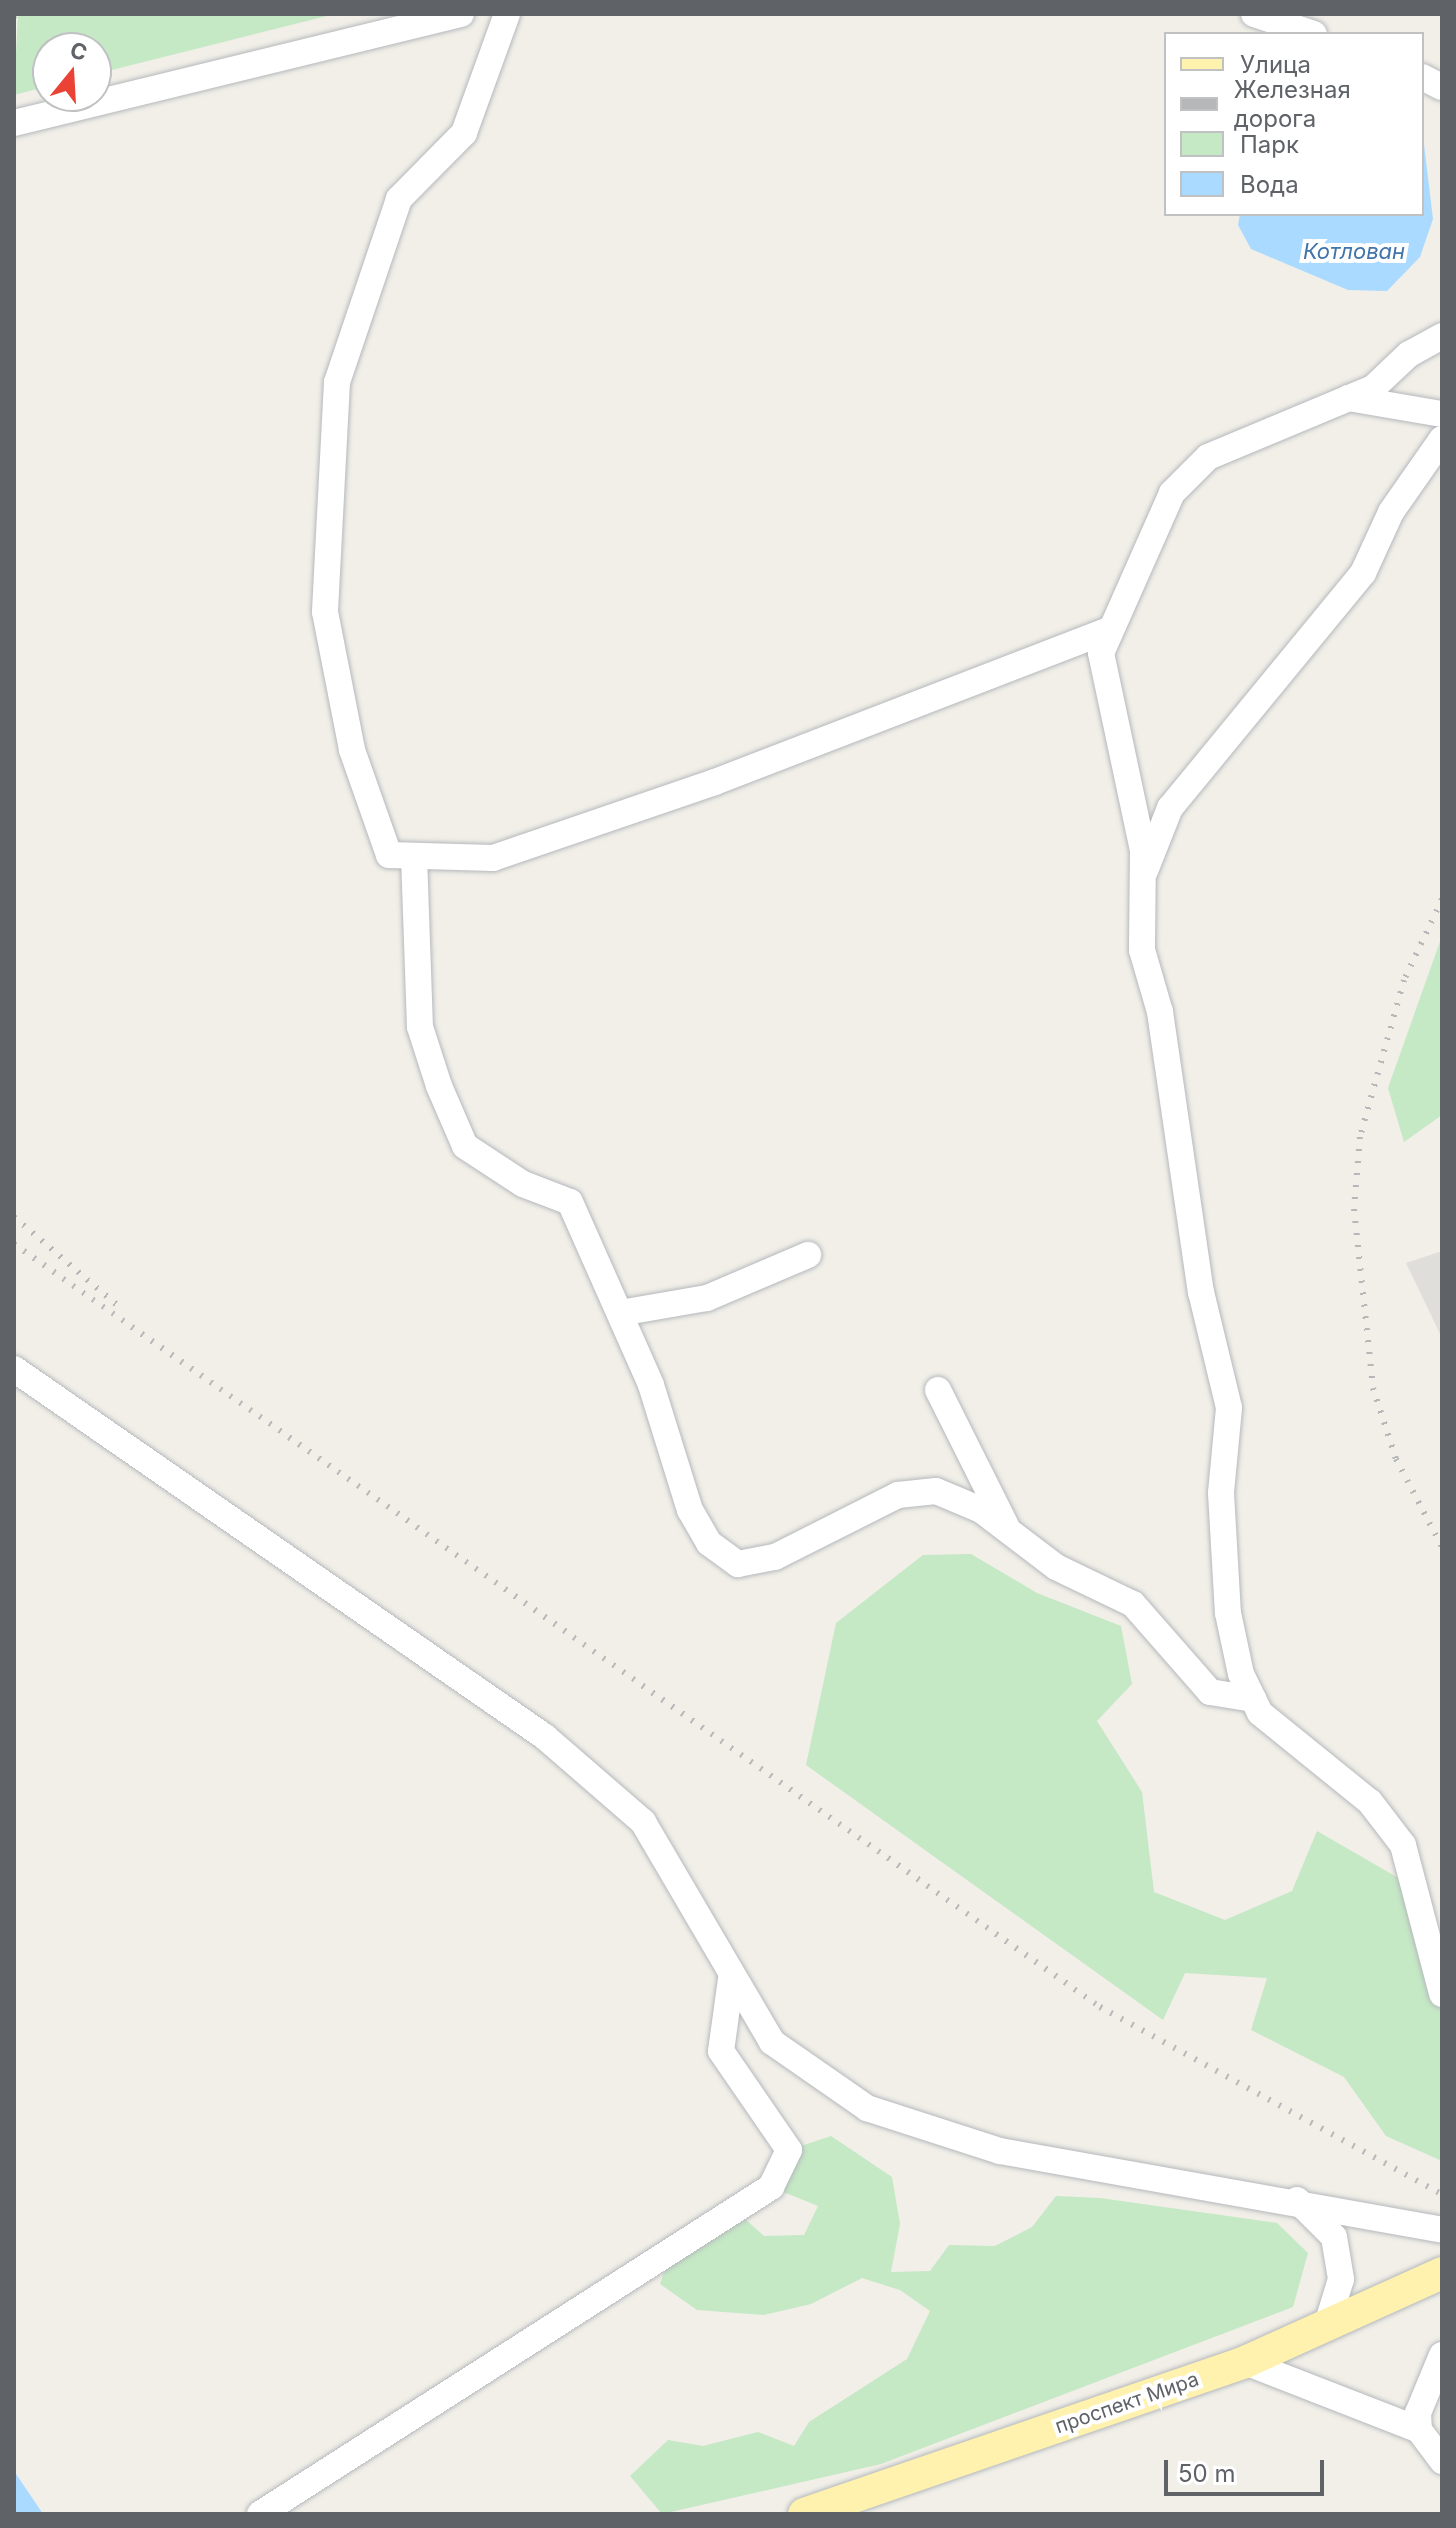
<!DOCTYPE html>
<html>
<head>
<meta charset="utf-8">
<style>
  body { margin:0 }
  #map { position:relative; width:1456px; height:2528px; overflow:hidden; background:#f1efe8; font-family:Inter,sans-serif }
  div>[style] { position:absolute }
  .industrial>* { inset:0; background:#e0deda }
  .green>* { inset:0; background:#c5e8c5 }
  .water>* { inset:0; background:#aadaff }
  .roads { filter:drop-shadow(0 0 2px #b5b8bc) drop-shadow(0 0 2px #b5b8bc) }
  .minor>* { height:26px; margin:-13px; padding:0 13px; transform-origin:13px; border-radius:13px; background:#fff }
  .major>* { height:32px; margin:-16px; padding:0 16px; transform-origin:16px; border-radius:16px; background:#fff2af }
  .rail>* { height:6px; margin-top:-3px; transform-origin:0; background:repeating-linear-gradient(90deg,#b6b7b8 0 2px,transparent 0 12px) }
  span { translate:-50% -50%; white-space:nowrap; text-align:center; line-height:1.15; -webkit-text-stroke:8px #fff; paint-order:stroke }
  .street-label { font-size:20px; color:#5f6368 }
  .water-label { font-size:22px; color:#4174aa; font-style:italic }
  .frame { position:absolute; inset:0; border:16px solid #5f6368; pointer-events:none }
  .legend { position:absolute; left:1164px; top:32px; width:260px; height:184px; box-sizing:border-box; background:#fff; border:2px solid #bfc1c3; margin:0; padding:10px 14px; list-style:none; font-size:24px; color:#5f6368 }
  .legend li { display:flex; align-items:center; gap:16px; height:40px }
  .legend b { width:40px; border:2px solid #bfc1c3 }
  .north { position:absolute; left:32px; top:32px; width:80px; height:80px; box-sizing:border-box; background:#fff; border:2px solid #bfc1c3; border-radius:50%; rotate:18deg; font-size:22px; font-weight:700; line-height:32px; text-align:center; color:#5f6368 }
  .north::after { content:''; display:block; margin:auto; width:28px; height:36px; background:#ea4335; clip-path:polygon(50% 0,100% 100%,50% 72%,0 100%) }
  .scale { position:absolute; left:1164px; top:2460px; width:160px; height:36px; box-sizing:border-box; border:4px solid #5f6368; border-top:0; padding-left:10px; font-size:24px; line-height:28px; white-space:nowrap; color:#5f6368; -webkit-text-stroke:6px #fff; paint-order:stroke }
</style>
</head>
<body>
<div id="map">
  <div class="industrial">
    <div style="clip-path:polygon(1442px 1251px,1442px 1338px,1406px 1263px)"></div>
  </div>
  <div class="green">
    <div style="clip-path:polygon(18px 14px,335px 14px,96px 74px,96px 48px,48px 48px,48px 86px,14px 95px)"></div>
    <div style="clip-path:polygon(1442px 936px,1442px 1115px,1404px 1142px,1388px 1088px)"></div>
    <div style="clip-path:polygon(971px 1554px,1037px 1593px,1121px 1626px,1132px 1684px,1097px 1721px,1142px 1792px,1154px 1892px,1225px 1920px,1292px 1891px,1317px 1831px,1414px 1887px,1442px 1969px,1442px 2161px,1386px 2136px,1344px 2077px,1251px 2030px,1267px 1978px,1185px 1973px,1163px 2020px,806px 1765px,836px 1623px,923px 1555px)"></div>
    <div style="clip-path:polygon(831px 2136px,892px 2177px,900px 2224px,891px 2272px,930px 2271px,949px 2245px,995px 2246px,1032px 2227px,1056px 2196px,1100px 2198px,1277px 2223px,1308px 2253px,1293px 2307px,881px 2464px,662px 2514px,630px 2476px,668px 2440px,703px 2446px,758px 2432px,794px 2446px,809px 2422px,907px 2359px,930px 2311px,900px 2290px,862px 2278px,811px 2304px,764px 2315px,697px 2310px,660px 2284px,671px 2251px,735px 2210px,764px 2236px,804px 2235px,818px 2206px,771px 2187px,789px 2150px)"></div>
  </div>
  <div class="water">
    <div style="clip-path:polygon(1422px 128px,1433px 219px,1420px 257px,1387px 291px,1348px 290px,1251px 249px,1238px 225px,1240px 214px,1422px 214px)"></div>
    <div style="clip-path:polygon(14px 2471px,43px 2514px,14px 2514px)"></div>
  </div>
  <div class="roads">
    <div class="minor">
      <div style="left:507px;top:14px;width:127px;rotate:109.9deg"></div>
      <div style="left:464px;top:133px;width:93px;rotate:134.6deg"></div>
      <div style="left:399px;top:199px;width:193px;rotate:108.7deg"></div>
      <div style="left:337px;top:382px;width:230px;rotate:93deg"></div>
      <div style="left:325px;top:612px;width:141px;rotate:78.9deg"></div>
      <div style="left:352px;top:750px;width:111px;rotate:70.6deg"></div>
      <div style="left:389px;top:855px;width:104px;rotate:1.7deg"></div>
      <div style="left:493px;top:858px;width:235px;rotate:-18.9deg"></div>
      <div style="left:715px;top:782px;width:422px;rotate:-21.1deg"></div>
      <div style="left:1254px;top:14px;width:63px;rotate:18.4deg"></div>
      <div style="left:1422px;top:77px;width:22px;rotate:27deg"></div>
      <div style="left:14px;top:123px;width:460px;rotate:-13.7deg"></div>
      <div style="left:1442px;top:336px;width:38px;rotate:151deg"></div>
      <div style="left:1409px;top:354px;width:50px;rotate:136.6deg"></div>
      <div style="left:1373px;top:388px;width:179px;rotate:157.3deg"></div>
      <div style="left:1208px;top:457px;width:51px;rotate:135deg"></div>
      <div style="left:1172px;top:493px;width:175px;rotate:113.9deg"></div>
      <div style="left:1101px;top:653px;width:202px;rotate:78deg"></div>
      <div style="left:1143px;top:851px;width:99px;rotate:90.6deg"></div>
      <div style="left:1142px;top:950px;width:65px;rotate:73.8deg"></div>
      <div style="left:1160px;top:1012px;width:283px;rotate:81.7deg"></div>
      <div style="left:1201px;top:1292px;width:119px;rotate:76.4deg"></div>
      <div style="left:1229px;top:1408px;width:85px;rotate:95.4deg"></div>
      <div style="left:1221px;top:1493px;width:120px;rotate:86.7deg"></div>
      <div style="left:1228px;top:1613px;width:62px;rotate:78deg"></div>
      <div style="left:1241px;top:1674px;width:43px;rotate:64deg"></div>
      <div style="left:1260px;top:1713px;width:141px;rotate:39deg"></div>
      <div style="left:1370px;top:1802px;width:54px;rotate:52.5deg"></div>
      <div style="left:1403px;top:1845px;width:154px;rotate:75.3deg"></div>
      <div style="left:1348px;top:398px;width:95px;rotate:9.7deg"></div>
      <div style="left:414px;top:856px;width:171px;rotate:88deg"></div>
      <div style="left:420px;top:1027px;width:62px;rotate:72.1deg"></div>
      <div style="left:439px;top:1086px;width:65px;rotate:66.6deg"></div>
      <div style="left:465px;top:1146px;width:69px;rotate:33.2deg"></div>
      <div style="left:523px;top:1184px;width:50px;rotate:21deg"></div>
      <div style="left:570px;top:1202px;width:200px;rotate:66.1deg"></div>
      <div style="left:651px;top:1385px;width:131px;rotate:72.7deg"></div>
      <div style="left:690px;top:1510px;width:38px;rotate:60deg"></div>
      <div style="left:709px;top:1543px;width:36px;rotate:36deg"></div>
      <div style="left:738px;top:1564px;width:38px;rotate:-11deg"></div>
      <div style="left:775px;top:1557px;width:138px;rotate:-26.8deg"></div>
      <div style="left:898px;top:1495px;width:38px;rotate:-6deg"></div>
      <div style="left:936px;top:1491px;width:49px;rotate:22.9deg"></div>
      <div style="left:981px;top:1510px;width:94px;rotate:37.2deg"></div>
      <div style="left:1056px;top:1567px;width:85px;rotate:25.7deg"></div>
      <div style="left:1133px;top:1604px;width:117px;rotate:48.8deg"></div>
      <div style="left:1210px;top:1692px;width:44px;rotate:9.2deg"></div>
      <div style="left:1145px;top:871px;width:68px;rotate:-68.4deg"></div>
      <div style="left:1170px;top:808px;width:304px;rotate:-50.6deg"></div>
      <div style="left:1363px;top:573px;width:67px;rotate:-65.3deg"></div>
      <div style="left:1391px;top:512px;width:89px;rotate:-55.1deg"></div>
      <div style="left:620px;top:1313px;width:88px;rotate:-9.8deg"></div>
      <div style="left:707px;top:1298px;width:110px;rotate:-23.1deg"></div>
      <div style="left:14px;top:1369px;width:646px;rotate:34.72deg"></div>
      <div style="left:545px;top:1737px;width:130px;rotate:40.9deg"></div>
      <div style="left:643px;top:1822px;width:255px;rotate:59.6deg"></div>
      <div style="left:772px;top:2042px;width:116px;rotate:34.8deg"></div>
      <div style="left:867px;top:2108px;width:140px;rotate:17.9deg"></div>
      <div style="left:1000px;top:2151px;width:449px;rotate:10.1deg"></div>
      <div style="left:938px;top:1390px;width:152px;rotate:63.4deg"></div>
      <div style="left:1297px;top:2200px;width:52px;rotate:45deg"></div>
      <div style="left:1334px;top:2237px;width:43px;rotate:80.5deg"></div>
      <div style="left:1341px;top:2279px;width:51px;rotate:107deg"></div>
      <div style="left:1442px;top:2355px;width:63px;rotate:112.5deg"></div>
      <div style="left:1418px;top:2413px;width:17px;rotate:87deg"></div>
      <div style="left:1419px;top:2430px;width:39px;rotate:53deg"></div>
      <div style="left:1245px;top:2362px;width:187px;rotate:21.3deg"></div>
      <div style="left:260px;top:2514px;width:607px;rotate:-32.62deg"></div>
      <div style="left:771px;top:2187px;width:41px;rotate:-64.1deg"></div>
      <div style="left:789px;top:2150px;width:120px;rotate:-124.5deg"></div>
      <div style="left:721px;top:2051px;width:73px;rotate:-82.1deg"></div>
    </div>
    <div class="major">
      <div style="left:804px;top:2514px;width:466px;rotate:-19deg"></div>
      <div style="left:1245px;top:2362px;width:216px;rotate:-24.3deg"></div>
    </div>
  </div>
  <div class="rail">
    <div style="left:14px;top:16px;width:4px;rotate:-27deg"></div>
    <div style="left:1442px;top:899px;width:89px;rotate:115.1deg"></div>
    <div style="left:1404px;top:980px;width:163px;rotate:105.7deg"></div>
    <div style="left:1360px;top:1137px;width:72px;rotate:94.8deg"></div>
    <div style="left:1354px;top:1209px;width:180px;rotate:83.9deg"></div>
    <div style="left:1373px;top:1388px;width:75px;rotate:72.1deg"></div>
    <div style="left:1396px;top:1459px;width:99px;rotate:62.4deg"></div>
    <div style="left:14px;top:1217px;width:143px;rotate:40.5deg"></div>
    <div style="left:14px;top:1244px;width:1327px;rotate:35.09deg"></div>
    <div style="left:1100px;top:2007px;width:390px;rotate:28.7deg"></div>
  </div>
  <div class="street-label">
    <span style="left:1127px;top:2403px;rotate:-19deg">проспект Мира</span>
  </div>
  <div class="water-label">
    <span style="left:1354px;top:252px">Котлован</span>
  </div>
  <div class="frame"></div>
  <ul class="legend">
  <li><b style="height:10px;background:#fff2af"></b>Улица</li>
  <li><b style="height:10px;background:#b6b7b8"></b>Железная дорога</li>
  <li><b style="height:22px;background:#c5e8c5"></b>Парк</li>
  <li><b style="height:22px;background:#aadaff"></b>Вода</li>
  </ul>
  <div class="north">С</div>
  <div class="scale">50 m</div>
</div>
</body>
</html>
